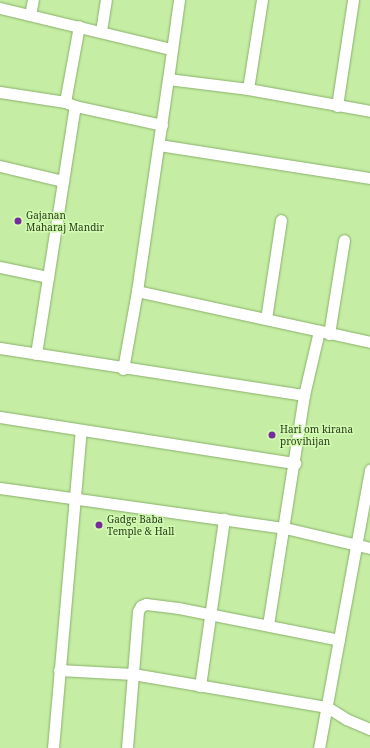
<!DOCTYPE html>
<html>
<head>
<meta charset="utf-8">
<style>
  body { margin:0 }
  #map { position:relative; width:370px; height:748px; overflow:hidden; background:#c5eda4; font-family:"Noto Serif",serif }
  div>[style] { position:absolute }
  .roads { filter:drop-shadow(0 0 1px #89b069) drop-shadow(0 0 1px #89b069) }
  .street>* { height:11px; margin:-5.5px; padding:0 5.5px; transform-origin:5.5px; border-radius:5.5px; background:#fff }
  .dots>* { width:11px; height:11px; translate:-50% -50%; box-sizing:border-box; border:2px solid #d1fbb0; border-radius:50% }
  span { translate:-50% -50%; white-space:nowrap; text-align:center; line-height:1.15; -webkit-text-stroke:3px #d1fbb0; paint-order:stroke }
  .poi-label { font-size:10px; color:#2c3b1e }
  .left { translate:0 -50%; text-align:left }
</style>
</head>
<body>
<div id="map">
  <div class="roads">
    <div class="street">
      <div style="left:179px;top:0;width:80px;rotate:97.9deg"></div>
      <div style="left:168px;top:79px;width:81px;rotate:7.1deg"></div>
      <div style="left:248px;top:89px;width:124px;rotate:10.2deg"></div>
      <div style="left:0;top:8px;width:176px;rotate:13.5deg"></div>
      <div style="left:30px;top:15px;width:15px;rotate:-79deg"></div>
      <div style="left:101px;top:31px;width:31px;rotate:-81deg"></div>
      <div style="left:248px;top:89px;width:90px;rotate:-81.1deg"></div>
      <div style="left:0;top:92px;width:66px;rotate:8.7deg"></div>
      <div style="left:65px;top:102px;width:11px;rotate:22deg"></div>
      <div style="left:75px;top:106px;width:89px;rotate:12.3deg"></div>
      <div style="left:65px;top:102px;width:77px;rotate:-79.6deg"></div>
      <div style="left:337px;top:106px;width:107px;rotate:-81.4deg"></div>
      <div style="left:159px;top:145px;width:214px;rotate:8.9deg"></div>
      <div style="left:0;top:166px;width:65px;rotate:13.4deg"></div>
      <div style="left:0;top:267px;width:49px;rotate:11.8deg"></div>
      <div style="left:137px;top:291px;width:239px;rotate:12.3deg"></div>
      <div style="left:266px;top:319px;width:100px;rotate:-81.4deg"></div>
      <div style="left:329px;top:334px;width:95px;rotate:-80.9deg"></div>
      <div style="left:0;top:348px;width:308px;rotate:8.8deg"></div>
      <div style="left:36px;top:354px;width:251px;rotate:-81.1deg"></div>
      <div style="left:123px;top:369px;width:79px;rotate:-79.8deg"></div>
      <div style="left:137px;top:291px;width:214px;rotate:-81.7deg"></div>
      <div style="left:0;top:417px;width:299px;rotate:8.9deg"></div>
      <div style="left:0;top:488px;width:288px;rotate:8deg"></div>
      <div style="left:285px;top:528px;width:87px;rotate:13.2deg"></div>
      <div style="left:268px;top:625px;width:233px;rotate:-81.1deg"></div>
      <div style="left:304px;top:395px;width:66px;rotate:-76.8deg"></div>
      <div style="left:59px;top:670px;width:74px;rotate:3.1deg"></div>
      <div style="left:133px;top:674px;width:197px;rotate:9.7deg"></div>
      <div style="left:327px;top:707px;width:22px;rotate:32deg"></div>
      <div style="left:346px;top:719px;width:26px;rotate:23deg"></div>
      <div style="left:200px;top:686px;width:169px;rotate:-81.8deg"></div>
      <div style="left:53px;top:748px;width:319px;rotate:-85deg"></div>
      <div style="left:127px;top:748px;width:137px;rotate:-85.4deg"></div>
      <div style="left:138px;top:611px;width:6px;rotate:-59deg"></div>
      <div style="left:141px;top:606px;width:5px;rotate:-22deg"></div>
      <div style="left:146px;top:604px;width:32px;rotate:7deg"></div>
      <div style="left:178px;top:608px;width:164px;rotate:11.2deg"></div>
      <div style="left:319px;top:748px;width:283px;rotate:-79.6deg"></div>
    </div>
  </div>
  <div class="dots">
    <div style="left:18px;top:221px;background:#762a9c"></div>
    <div style="left:272px;top:435px;background:#762a9c"></div>
    <div style="left:99px;top:525px;background:#762a9c"></div>
  </div>
  <div class="poi-label">
    <span class="left" style="left:26px;top:221px">Gajanan<br>Maharaj Mandir</span>
    <span class="left" style="left:280px;top:435px">Hari om kirana<br>provihijan</span>
    <span class="left" style="left:107px;top:525px">Gadge Baba<br>Temple &amp; Hall</span>
  </div>
</div>
</body>
</html>
